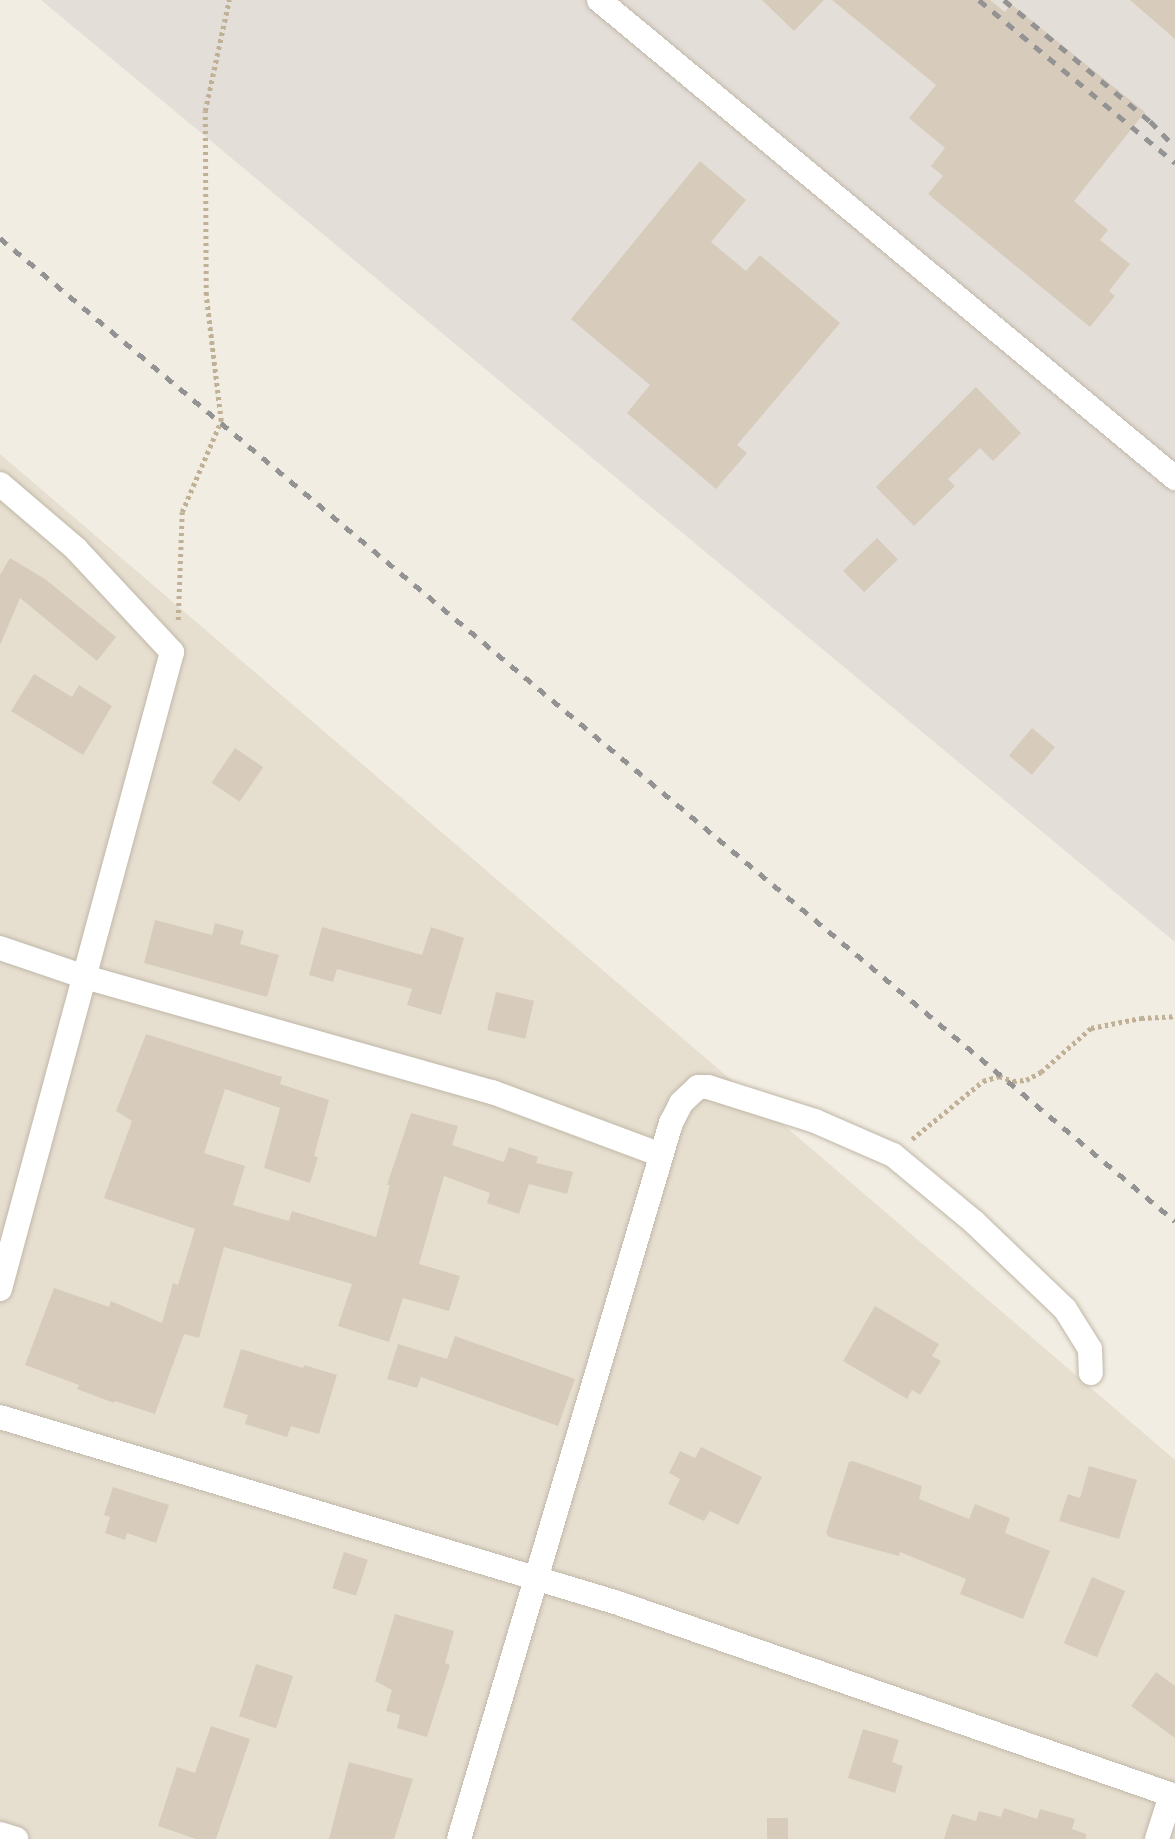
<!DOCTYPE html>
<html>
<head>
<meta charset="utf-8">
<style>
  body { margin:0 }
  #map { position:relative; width:1175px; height:1839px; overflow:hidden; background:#f2ede2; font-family:Mulish,sans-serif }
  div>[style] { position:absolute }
  .residential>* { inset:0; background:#e6dfd0 }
  .industrial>* { inset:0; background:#e4ded8 }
  .building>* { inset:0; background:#d7cbbb; transform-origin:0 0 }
  .path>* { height:4.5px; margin-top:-2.25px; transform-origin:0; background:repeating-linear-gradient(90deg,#c0b096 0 3.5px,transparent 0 7px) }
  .roads { filter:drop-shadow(0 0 2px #c0b7a8) drop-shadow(0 0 2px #c0b7a8) }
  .street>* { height:24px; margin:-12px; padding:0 12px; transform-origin:12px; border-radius:12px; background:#fff }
  .rail>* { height:5px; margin-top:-2.5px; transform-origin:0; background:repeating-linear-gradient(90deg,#939393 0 9px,transparent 0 18px) }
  span { translate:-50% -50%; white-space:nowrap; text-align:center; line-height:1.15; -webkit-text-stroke:5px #fff; paint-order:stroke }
</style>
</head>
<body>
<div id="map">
  <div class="residential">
    <div style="clip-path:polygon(0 454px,1175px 1460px,1175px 1839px,0 1839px)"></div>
  </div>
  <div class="industrial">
    <div style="clip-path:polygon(41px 0,1175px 0,1175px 942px)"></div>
  </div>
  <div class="building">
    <div style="clip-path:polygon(762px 0,824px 0,794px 31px)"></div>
    <div style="clip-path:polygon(832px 0,990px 0,1005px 12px,1011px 4px,1145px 112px,1074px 201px,1108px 230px,1100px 240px,1130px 264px,1109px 291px,1115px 296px,1090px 327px,928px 194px,943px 176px,931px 166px,945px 148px,909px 118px,936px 85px)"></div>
    <div style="clip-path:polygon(1130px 0,1175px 0,1175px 39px)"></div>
    <div style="clip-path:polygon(700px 161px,746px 200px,711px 242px,746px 271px,760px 255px,840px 323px,737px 445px,747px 453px,716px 489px,627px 413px,650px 385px,571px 319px)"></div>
    <div style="clip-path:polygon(976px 387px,1021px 433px,993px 461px,980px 448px,948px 479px,955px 486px,914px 526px,876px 487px)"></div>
    <div style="left:877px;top:538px;width:30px;height:47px;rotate:46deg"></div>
    <div style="clip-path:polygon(10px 558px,45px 579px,116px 637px,97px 661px,20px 598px,0 645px,0 575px)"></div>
    <div style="clip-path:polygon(34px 674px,72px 697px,79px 685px,112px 706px,83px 755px,11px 711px)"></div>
    <div style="left:1032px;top:728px;width:30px;height:36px;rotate:40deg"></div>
    <div style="left:235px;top:748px;width:34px;height:42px;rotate:34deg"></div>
    <div style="clip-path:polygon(155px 920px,212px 935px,215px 923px,244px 931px,240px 944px,279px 955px,267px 997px,144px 963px)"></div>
    <div style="clip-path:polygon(322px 927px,422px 955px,431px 927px,464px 938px,441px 1015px,407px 1005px,412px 989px,337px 969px,333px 982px,309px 975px)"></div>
    <div style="left:496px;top:992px;width:39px;height:39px;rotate:13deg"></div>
    <div style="clip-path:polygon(146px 1034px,282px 1077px,280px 1084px,329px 1100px,314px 1156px,318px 1157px,310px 1183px,264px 1168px,280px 1108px,225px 1089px,204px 1153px,245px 1166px,233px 1205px,289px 1221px,292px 1211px,376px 1237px,390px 1185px,387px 1185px,411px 1113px,458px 1126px,452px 1145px,504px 1162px,509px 1147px,538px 1157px,536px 1163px,573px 1172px,567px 1194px,529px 1184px,519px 1214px,487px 1203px,490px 1193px,444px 1176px,419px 1264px,460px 1276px,449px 1311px,403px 1298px,389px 1342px,338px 1326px,352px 1284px,224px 1247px,199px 1338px,184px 1334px,155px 1414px,115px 1401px,114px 1403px,77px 1389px,79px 1385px,25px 1365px,54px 1288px,109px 1307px,111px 1301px,162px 1323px,173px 1283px,178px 1285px,195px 1229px,104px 1198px,132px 1121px,116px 1111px)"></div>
    <div style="clip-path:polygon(875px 1306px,939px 1344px,932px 1356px,941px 1361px,920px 1395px,912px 1390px,907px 1399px,843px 1361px)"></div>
    <div style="clip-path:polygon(455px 1336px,575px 1379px,558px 1426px,421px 1377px,417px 1388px,387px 1379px,398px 1344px,447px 1359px)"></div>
    <div style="clip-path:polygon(241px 1349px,303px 1368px,304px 1365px,337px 1375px,319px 1434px,291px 1426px,287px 1437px,245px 1424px,248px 1415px,223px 1407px)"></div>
    <div style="clip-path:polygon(701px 1447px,762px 1477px,738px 1525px,710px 1511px,704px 1521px,668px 1504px,680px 1479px,669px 1473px,680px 1451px,695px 1458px)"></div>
    <div style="clip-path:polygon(853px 1461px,922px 1486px,919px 1499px,969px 1519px,975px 1504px,1010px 1518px,1005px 1533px,1050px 1551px,1023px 1619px,960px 1594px,966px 1579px,900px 1552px,899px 1556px,829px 1537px,826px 1533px,849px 1462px)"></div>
    <div style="clip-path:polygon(1089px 1466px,1137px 1480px,1119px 1539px,1059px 1521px,1068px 1494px,1080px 1498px)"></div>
    <div style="clip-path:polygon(113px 1487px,169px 1505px,156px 1543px,127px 1533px,125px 1540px,105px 1533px,110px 1517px,104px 1515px)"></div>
    <div style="left:344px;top:1552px;width:25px;height:38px;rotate:18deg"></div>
    <div style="left:1092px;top:1577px;width:36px;height:72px;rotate:23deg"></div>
    <div style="clip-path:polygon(395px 1614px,454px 1631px,445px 1663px,450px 1665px,427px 1737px,397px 1728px,400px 1715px,386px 1711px,392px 1690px,375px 1681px)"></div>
    <div style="left:256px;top:1664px;width:39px;height:55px;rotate:18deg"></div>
    <div style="clip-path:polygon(1156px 1672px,1175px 1686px,1175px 1738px,1131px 1706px)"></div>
    <div style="clip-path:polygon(211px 1726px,250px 1739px,216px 1839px,196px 1839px,158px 1826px,177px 1767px,195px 1773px)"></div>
    <div style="clip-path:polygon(863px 1729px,899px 1740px,892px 1762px,903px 1766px,895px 1793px,848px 1778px)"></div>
    <div style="clip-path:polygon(349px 1762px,413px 1779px,394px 1839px,329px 1839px)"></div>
    <div style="clip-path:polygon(1004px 1808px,1037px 1819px,1040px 1809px,1075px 1819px,1072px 1829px,1086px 1834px,1086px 1839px,944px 1839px,952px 1814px,976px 1821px,979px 1811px,1001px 1817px)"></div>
    <div style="left:767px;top:1818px;width:21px;height:21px"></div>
  </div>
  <div class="path">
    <div style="left:178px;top:620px;width:108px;rotate:-87.9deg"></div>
    <div style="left:182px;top:512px;width:99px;rotate:-66.8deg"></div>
    <div style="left:221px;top:421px;width:127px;rotate:-96.8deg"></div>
    <div style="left:206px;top:295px;width:184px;rotate:-90.3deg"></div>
    <div style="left:205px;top:111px;width:114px;rotate:-77.8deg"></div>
    <div style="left:912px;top:1139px;width:92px;rotate:-39.2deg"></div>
    <div style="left:983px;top:1081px;width:17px;rotate:-17deg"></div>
    <div style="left:999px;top:1076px;width:15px;rotate:20deg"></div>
    <div style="left:1013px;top:1081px;width:13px;rotate:-4deg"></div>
    <div style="left:1026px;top:1080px;width:17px;rotate:-28deg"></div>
    <div style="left:1041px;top:1072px;width:67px;rotate:-41.3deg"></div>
    <div style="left:1091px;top:1028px;width:51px;rotate:-11.3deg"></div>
    <div style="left:1141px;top:1018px;width:34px;rotate:-3deg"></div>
  </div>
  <div class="roads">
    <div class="street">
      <div style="left:599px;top:0;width:749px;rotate:39.69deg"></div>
      <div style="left:0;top:484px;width:100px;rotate:40.5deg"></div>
      <div style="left:76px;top:549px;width:141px;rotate:47deg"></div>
      <div style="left:172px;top:652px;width:660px;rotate:105.11deg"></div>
      <div style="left:0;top:948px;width:90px;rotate:18.8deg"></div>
      <div style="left:85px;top:977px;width:423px;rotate:15.8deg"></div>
      <div style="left:492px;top:1092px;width:180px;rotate:20.4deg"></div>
      <div style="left:0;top:1417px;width:645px;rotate:16.75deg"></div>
      <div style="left:618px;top:1603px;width:589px;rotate:19.11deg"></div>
      <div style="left:0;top:1834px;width:17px;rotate:17deg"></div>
      <div style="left:459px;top:1839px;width:747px;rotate:-73.51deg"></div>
      <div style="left:671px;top:1123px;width:22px;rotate:-63deg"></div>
      <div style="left:681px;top:1103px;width:23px;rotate:-43deg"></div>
      <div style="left:698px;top:1087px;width:10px"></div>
      <div style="left:708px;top:1087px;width:112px;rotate:17.6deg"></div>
      <div style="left:815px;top:1121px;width:85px;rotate:23.6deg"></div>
      <div style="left:893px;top:1155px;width:105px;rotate:39.6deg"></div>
      <div style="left:974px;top:1222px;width:126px;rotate:43.7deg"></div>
      <div style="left:1065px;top:1309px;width:47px;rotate:58deg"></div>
      <div style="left:1090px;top:1349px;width:24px;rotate:88deg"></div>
      <div style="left:1157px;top:1839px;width:46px;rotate:-72.3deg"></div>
    </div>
  </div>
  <div class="rail">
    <div style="left:979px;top:0;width:255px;rotate:39.7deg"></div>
    <div style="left:1004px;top:0;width:190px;rotate:39.7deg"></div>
    <div style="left:1150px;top:121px;width:36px;rotate:46deg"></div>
    <div style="left:0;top:238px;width:1532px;rotate:39.92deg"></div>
  </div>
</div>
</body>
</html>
